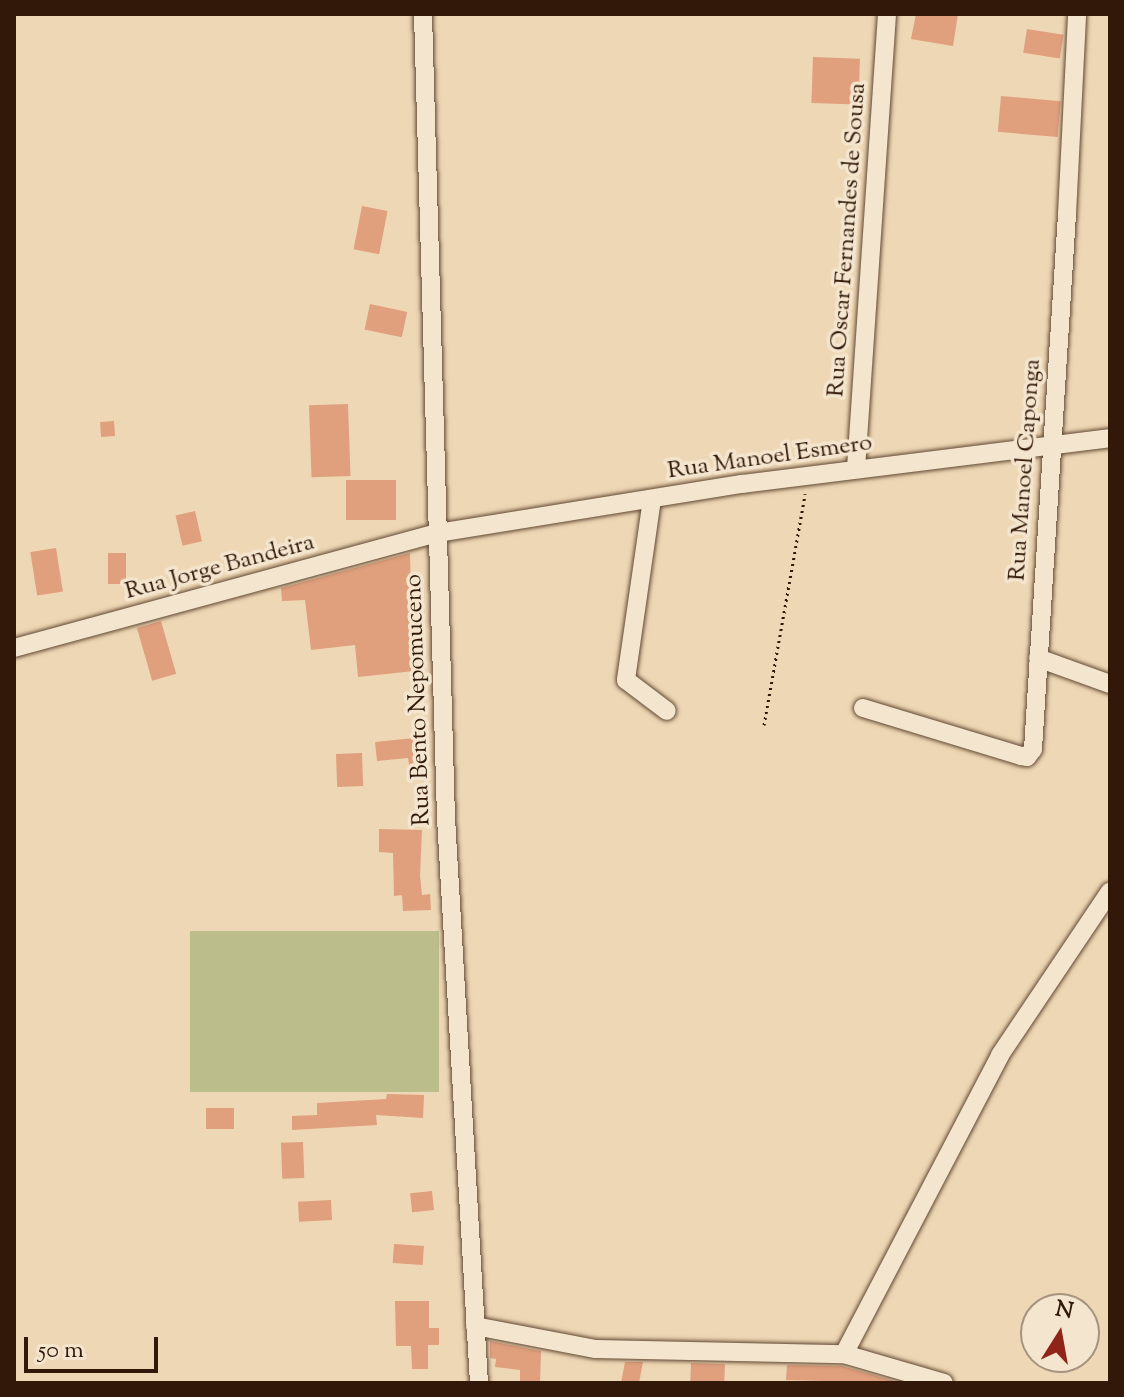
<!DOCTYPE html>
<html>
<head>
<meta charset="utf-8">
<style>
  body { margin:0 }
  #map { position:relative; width:1124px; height:1397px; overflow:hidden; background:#eed7b4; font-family:"Sorts Mill Goudy",serif }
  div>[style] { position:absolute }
  .green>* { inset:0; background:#bbbe8b; transform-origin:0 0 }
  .building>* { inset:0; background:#e09f7d; transform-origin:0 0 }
  .path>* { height:3px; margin-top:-1.5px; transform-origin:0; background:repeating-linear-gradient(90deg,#311808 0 2px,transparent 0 6px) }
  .roads { filter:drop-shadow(0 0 2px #604833) drop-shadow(0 0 2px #604833) }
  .minor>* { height:18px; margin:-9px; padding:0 9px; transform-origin:9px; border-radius:9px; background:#f4e5ce }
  span { translate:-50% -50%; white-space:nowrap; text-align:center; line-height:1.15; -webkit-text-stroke:7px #f4e5ce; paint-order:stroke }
  .street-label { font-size:24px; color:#311808 }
  .frame { position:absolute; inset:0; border:16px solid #311808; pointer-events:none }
  .north { position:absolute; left:1020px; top:1293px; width:80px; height:80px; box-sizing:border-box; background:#f4e5ce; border:2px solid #a6937f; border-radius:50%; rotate:11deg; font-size:22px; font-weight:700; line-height:32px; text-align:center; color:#311808 }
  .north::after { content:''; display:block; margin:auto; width:28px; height:36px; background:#8f2418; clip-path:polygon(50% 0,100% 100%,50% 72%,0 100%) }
  .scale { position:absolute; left:24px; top:1337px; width:134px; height:36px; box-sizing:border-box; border:4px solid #311808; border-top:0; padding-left:10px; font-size:24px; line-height:28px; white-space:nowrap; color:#311808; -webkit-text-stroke:6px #f4e5ce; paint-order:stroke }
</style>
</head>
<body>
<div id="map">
  <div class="green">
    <div style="left:190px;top:931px;width:249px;height:161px"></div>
  </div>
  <div class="building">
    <div style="clip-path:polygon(916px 14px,958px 14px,953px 46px,911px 39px)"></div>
    <div style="left:1027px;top:29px;width:37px;height:24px;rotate:9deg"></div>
    <div style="left:813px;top:57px;width:47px;height:46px;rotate:2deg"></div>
    <div style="left:1001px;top:96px;width:60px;height:36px;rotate:5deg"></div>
    <div style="left:362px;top:206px;width:26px;height:44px;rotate:11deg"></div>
    <div style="left:370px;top:304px;width:38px;height:26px;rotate:12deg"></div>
    <div style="left:348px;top:404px;width:72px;height:39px;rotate:88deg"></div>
    <div style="left:114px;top:421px;width:15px;height:14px;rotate:86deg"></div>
    <div style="left:396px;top:480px;width:40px;height:50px;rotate:90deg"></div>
    <div style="left:195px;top:511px;width:31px;height:20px;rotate:77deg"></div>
    <div style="left:56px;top:548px;width:44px;height:26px;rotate:81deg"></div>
    <div style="left:108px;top:553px;width:18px;height:31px"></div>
    <div style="clip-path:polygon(410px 553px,411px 593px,408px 594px,414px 671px,358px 677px,355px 645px,311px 650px,305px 600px,282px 601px,281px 588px)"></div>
    <div style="left:161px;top:621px;width:55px;height:25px;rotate:74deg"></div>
    <div style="clip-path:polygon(424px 737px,428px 770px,410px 772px,408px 758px,377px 761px,375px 742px)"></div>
    <div style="left:362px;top:753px;width:33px;height:26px;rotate:88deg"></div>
    <div style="clip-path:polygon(379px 829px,422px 830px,420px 876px,422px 895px,430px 894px,431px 910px,403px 911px,402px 895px,394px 896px,393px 853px,379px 852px)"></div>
    <div style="clip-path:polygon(387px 1094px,424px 1095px,423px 1118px,376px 1115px,377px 1125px,292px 1130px,292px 1116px,317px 1115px,317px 1103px,386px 1099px)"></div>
    <div style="left:234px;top:1108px;width:21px;height:28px;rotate:90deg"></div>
    <div style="left:303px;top:1142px;width:36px;height:22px;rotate:88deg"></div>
    <div style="left:432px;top:1191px;width:19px;height:22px;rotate:84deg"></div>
    <div style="left:331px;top:1200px;width:20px;height:33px;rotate:87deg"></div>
    <div style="left:394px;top:1244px;width:30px;height:19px;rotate:4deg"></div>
    <div style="clip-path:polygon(395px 1301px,429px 1301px,429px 1328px,439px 1328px,439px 1345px,428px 1345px,428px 1369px,412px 1369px,411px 1346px,396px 1346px)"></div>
    <div style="clip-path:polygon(490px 1341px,541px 1351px,540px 1383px,520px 1383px,520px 1370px,495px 1367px,496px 1359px,490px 1358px)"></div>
    <div style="clip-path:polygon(625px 1362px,643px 1362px,639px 1383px,621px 1383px)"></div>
    <div style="left:691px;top:1363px;width:34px;height:20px;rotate:2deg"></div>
    <div style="clip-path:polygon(787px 1365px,842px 1366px,901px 1383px,786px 1380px)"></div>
  </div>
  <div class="path">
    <div style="left:764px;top:725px;width:235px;rotate:-79.9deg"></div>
  </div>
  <div class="roads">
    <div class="minor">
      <div style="left:423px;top:14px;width:804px;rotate:88.36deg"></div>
      <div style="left:446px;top:818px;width:566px;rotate:86.66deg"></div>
      <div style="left:856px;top:469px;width:456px;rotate:-86.1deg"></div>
      <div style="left:652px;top:499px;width:183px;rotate:98.2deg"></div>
      <div style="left:626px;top:680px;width:51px;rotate:37.1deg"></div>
      <div style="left:14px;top:648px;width:439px;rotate:-15.2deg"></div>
      <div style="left:438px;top:533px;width:308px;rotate:-9.2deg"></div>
      <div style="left:742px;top:484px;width:371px;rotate:-7.1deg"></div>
      <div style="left:1038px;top:658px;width:77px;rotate:19.9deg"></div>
      <div style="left:863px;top:708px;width:165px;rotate:16.9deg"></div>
      <div style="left:1021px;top:756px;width:6px;rotate:9deg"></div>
      <div style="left:1027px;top:757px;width:10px;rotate:-53deg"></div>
      <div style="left:1033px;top:749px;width:536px;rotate:-86.36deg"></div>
      <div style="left:1067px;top:214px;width:200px;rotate:-87.1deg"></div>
      <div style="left:475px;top:1326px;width:123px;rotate:10.8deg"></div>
      <div style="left:596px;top:1349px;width:248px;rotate:1.2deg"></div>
      <div style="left:844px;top:1354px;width:104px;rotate:16.2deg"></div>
      <div style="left:844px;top:1354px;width:337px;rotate:-62.4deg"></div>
      <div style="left:1000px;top:1055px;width:197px;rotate:-56.1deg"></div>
    </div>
  </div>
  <div class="street-label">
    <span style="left:848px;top:240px;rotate:-86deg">Rua Oscar Fernandes de Sousa</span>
    <span style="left:770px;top:458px;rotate:-8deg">Rua Manoel Esmero</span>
    <span style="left:1026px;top:470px;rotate:-86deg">Rua Manoel Caponga</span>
    <span style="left:220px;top:568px;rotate:-15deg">Rua Jorge Bandeira</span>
    <span style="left:419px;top:700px;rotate:-92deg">Rua Bento Nepomuceno</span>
  </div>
  <div class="frame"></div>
  <div class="north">N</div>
  <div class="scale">50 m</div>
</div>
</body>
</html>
